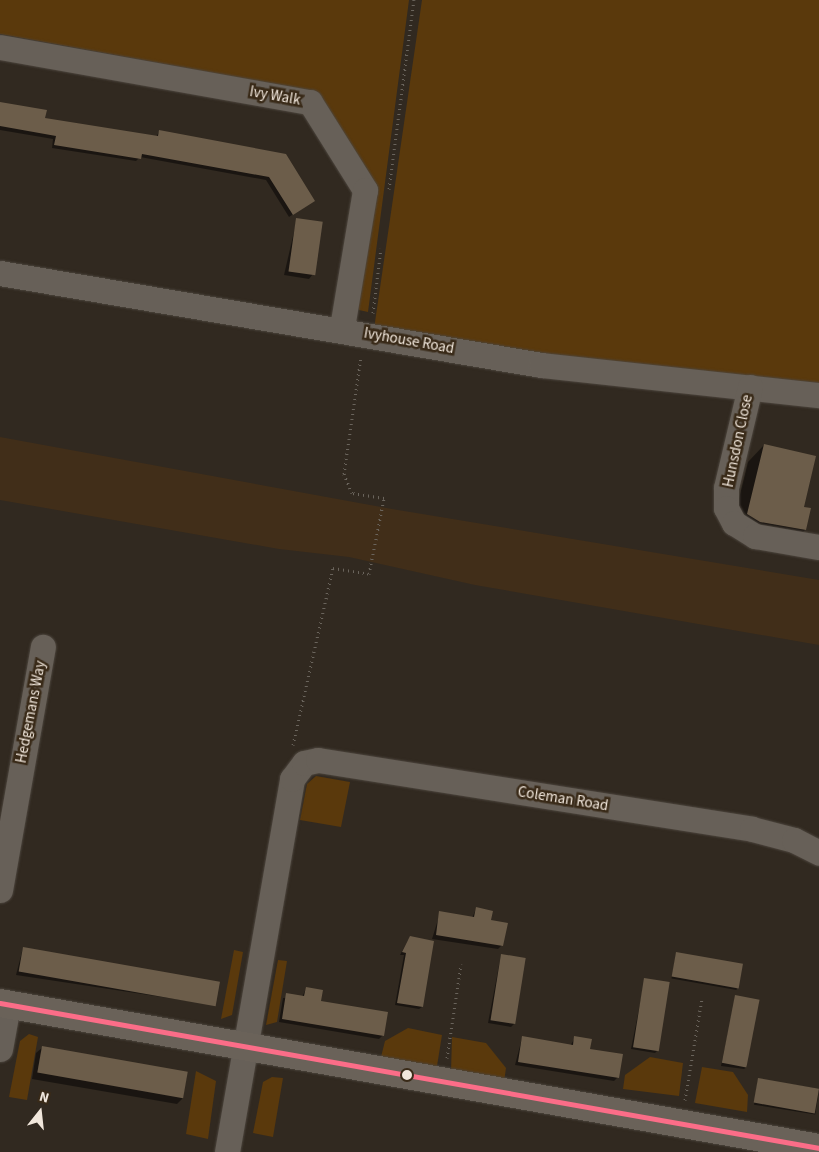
<!DOCTYPE html>
<html>
<head>
<meta charset="utf-8">
<style>
  body { margin:0 }
  #map { position:relative; width:819px; height:1152px; overflow:hidden; background:#312920; font-family:"Source Sans 3",sans-serif }
  div>[style] { position:absolute }
  .built>* { inset:0; background:#412e19 }
  .green>* { inset:0; background:#5a390c }
  .shadow>* { inset:0; background:#0007; transform-origin:0 0 }
  .building>* { inset:0; background:#6c5d4a; transform-origin:0 0 }
  .path>* { height:3px; margin-top:-1.5px; transform-origin:0; background:repeating-linear-gradient(90deg,#6a645c 0 1px,transparent 0 5px) }
  .roads { filter:drop-shadow(0 0 1px #4c453d) drop-shadow(0 0 1px #4c453d) }
  .street>* { height:25px; margin:-12.5px; padding:0 12.5px; transform-origin:12.5px; border-radius:12.5px; background:#676058 }
  .secondary>* { height:28px; margin:-14px; padding:0 14px; transform-origin:14px; border-radius:14px; background:#6a6259 }
  .bus-1>* { height:5px; margin:-2.5px; padding:0 2.5px; transform-origin:2.5px; border-radius:2.5px; background:#fb6d88 }
  .dots>* { width:14px; height:14px; translate:-50% -50%; box-sizing:border-box; border:2px solid #392a18; border-radius:50% }
  span { translate:-50% -50%; white-space:nowrap; text-align:center; line-height:1.15; -webkit-text-stroke:5px #392a18; paint-order:stroke }
  .street-label { font-size:15px; color:#f1e7dc }
  .north { position:absolute; left:15px; top:1087px; width:50px; height:50px; -webkit-text-stroke:4px #392a18; paint-order:stroke; rotate:16deg; font-size:14px; font-weight:700; line-height:20px; text-align:center; color:#f1e7dc }
  .north::after { content:''; display:block; margin:auto; width:18px; height:22px; background:#f1e7dc; clip-path:polygon(50% 0,100% 100%,50% 72%,0 100%) }
</style>
</head>
<body>
<div id="map">
  <div class="built">
    <div style="clip-path:polygon(0 437px,392px 509px,819px 580px,819px 645px,475px 585px,349px 557px,279px 549px,0 500px)"></div>
  </div>
  <div class="green">
    <div style="clip-path:polygon(0 0,409px 0,368px 312px,359px 310px,357px 304px,374px 182px,317px 92px,0 34px)"></div>
    <div style="clip-path:polygon(422px 0,819px 0,819px 383px,544px 355px,374px 329px)"></div>
    <div style="clip-path:polygon(316px 776px,350px 782px,341px 827px,300px 820px,307px 784px)"></div>
    <div style="clip-path:polygon(234px 950px,243px 952px,232px 1015px,221px 1019px)"></div>
    <div style="clip-path:polygon(278px 960px,287px 961px,277px 1022px,266px 1025px)"></div>
    <div style="clip-path:polygon(408px 1028px,442px 1035px,437px 1066px,427px 1069px,380px 1061px,385px 1041px)"></div>
    <div style="clip-path:polygon(29px 1034px,38px 1037px,27px 1100px,9px 1097px,20px 1041px)"></div>
    <div style="clip-path:polygon(452px 1037px,486px 1043px,506px 1068px,504px 1082px,451px 1072px)"></div>
    <div style="clip-path:polygon(650px 1057px,683px 1063px,679px 1096px,623px 1089px,625px 1075px)"></div>
    <div style="clip-path:polygon(702px 1067px,733px 1072px,748px 1095px,747px 1112px,695px 1103px)"></div>
    <div style="clip-path:polygon(196px 1071px,216px 1081px,208px 1139px,186px 1134px)"></div>
    <div style="clip-path:polygon(272px 1077px,283px 1078px,273px 1137px,253px 1133px,263px 1082px)"></div>
  </div>
  <div class="shadow">
    <div style="clip-path:polygon(0 103px,44px 119px,156px 137px,159px 132px,285px 155px,313px 201px,289px 217px,266px 180px,140px 157px,136px 161px,52px 148px,53px 139px,0 130px)"></div>
    <div style="clip-path:polygon(297px 219px,313px 274px,309px 279px,284px 275px)"></div>
    <div style="clip-path:polygon(764px 445px,802px 508px,805px 530px,788px 547px,731px 531px,748px 462px)"></div>
    <div style="clip-path:polygon(476px 909px,489px 921px,502px 945px,498px 949px,432px 939px,440px 913px,472px 918px)"></div>
    <div style="clip-path:polygon(408px 940px,422px 1007px,419px 1009px,395px 1005px,404px 955px,400px 955px)"></div>
    <div style="clip-path:polygon(23px 948px,215px 1005px,16px 975px)"></div>
    <div style="left:676px;top:953px;width:66px;height:26px;rotate:10deg"></div>
    <div style="clip-path:polygon(501px 955px,514px 1024px,511px 1027px,488px 1023px)"></div>
    <div style="clip-path:polygon(645px 979px,658px 1050px,655px 1053px,631px 1049px)"></div>
    <div style="clip-path:polygon(306px 989px,319px 1002px,383px 1035px,379px 1039px,279px 1022px,283px 998px,302px 997px)"></div>
    <div style="clip-path:polygon(736px 997px,747px 1067px,744px 1069px,721px 1066px)"></div>
    <div style="clip-path:polygon(522px 1038px,570px 1046px,575px 1038px,618px 1077px,614px 1081px,515px 1065px)"></div>
    <div style="clip-path:polygon(43px 1047px,183px 1098px,177px 1104px,32px 1079px,36px 1053px)"></div>
    <div style="left:758px;top:1079px;width:62px;height:26px;rotate:9deg"></div>
  </div>
  <div class="building">
    <div style="clip-path:polygon(0 102px,47px 110px,45px 118px,158px 136px,159px 130px,286px 154px,315px 201px,293px 215px,269px 177px,142px 154px,141px 159px,54px 145px,56px 136px,0 126px)"></div>
    <div style="left:296px;top:218px;width:27px;height:54px;rotate:8deg"></div>
    <div style="clip-path:polygon(764px 444px,816px 456px,804px 507px,811px 508px,806px 530px,760px 522px,747px 514px)"></div>
    <div style="clip-path:polygon(476px 907px,493px 911px,491px 920px,508px 923px,503px 946px,436px 935px,439px 911px,474px 917px)"></div>
    <div style="clip-path:polygon(410px 936px,434px 941px,423px 1007px,397px 1003px,406px 953px,402px 952px)"></div>
    <div style="left:23px;top:947px;width:200px;height:25px;rotate:10deg"></div>
    <div style="left:676px;top:952px;width:68px;height:25px;rotate:10deg"></div>
    <div style="left:501px;top:954px;width:25px;height:67px;rotate:9deg"></div>
    <div style="left:644px;top:978px;width:26px;height:70px;rotate:9deg"></div>
    <div style="clip-path:polygon(306px 987px,323px 990px,321px 1001px,388px 1012px,384px 1036px,282px 1019px,286px 993px,304px 996px)"></div>
    <div style="left:735px;top:995px;width:25px;height:69px;rotate:11deg"></div>
    <div style="clip-path:polygon(522px 1036px,573px 1045px,574px 1036px,592px 1039px,590px 1049px,623px 1054px,619px 1078px,518px 1062px)"></div>
    <div style="left:42px;top:1046px;width:148px;height:27px;rotate:10deg"></div>
    <div style="left:758px;top:1078px;width:62px;height:25px;rotate:10deg"></div>
  </div>
  <div class="path">
    <div style="left:389px;top:189px;width:191px;rotate:-82.5deg"></div>
    <div style="left:373px;top:313px;width:65px;rotate:-83deg"></div>
    <div style="left:293px;top:745px;width:181px;rotate:-77.3deg"></div>
    <div style="left:333px;top:568px;width:36px;rotate:9deg"></div>
    <div style="left:369px;top:574px;width:77px;rotate:-78.8deg"></div>
    <div style="left:384px;top:498px;width:32px;rotate:-171deg"></div>
    <div style="left:352px;top:493px;width:21px;rotate:-113deg"></div>
    <div style="left:344px;top:474px;width:119px;rotate:-81.8deg"></div>
    <div style="left:447px;top:1058px;width:95px;rotate:-81.5deg"></div>
    <div style="left:685px;top:1100px;width:103px;rotate:-80.5deg"></div>
  </div>
  <div class="roads">
    <div class="street">
      <div style="left:0;top:47px;width:315px;rotate:10.1deg"></div>
      <div style="left:310px;top:102px;width:104px;rotate:58deg"></div>
      <div style="left:365px;top:190px;width:140px;rotate:99.5deg"></div>
      <div style="left:0;top:273px;width:549px;rotate:9.65deg"></div>
      <div style="left:541px;top:365px;width:280px;rotate:6.2deg"></div>
      <div style="left:750px;top:387px;width:104px;rotate:103.4deg"></div>
      <div style="left:726px;top:488px;width:20px;rotate:90deg"></div>
      <div style="left:726px;top:508px;width:17px;rotate:62deg"></div>
      <div style="left:734px;top:523px;width:25px;rotate:32deg"></div>
      <div style="left:755px;top:536px;width:65px;rotate:9.8deg"></div>
      <div style="left:0;top:890px;width:247px;rotate:-80deg"></div>
      <div style="left:0;top:1049px;width:45px;rotate:-79.7deg"></div>
      <div style="left:227px;top:1152px;width:379px;rotate:-80.1deg"></div>
      <div style="left:292px;top:779px;width:20px;rotate:-53deg"></div>
      <div style="left:304px;top:763px;width:14px;rotate:-12deg"></div>
      <div style="left:318px;top:760px;width:439px;rotate:9deg"></div>
      <div style="left:752px;top:829px;width:43px;rotate:14.7deg"></div>
      <div style="left:794px;top:840px;width:28px;rotate:27deg"></div>
    </div>
    <div class="secondary">
      <div style="left:0;top:1003px;width:832px;rotate:10.04deg"></div>
    </div>
  </div>
  <div class="bus-1">
    <div style="left:0;top:1003px;width:832px;rotate:10.04deg"></div>
  </div>
  <div class="dots">
    <div style="left:407px;top:1075px;background:#f1e7dc"></div>
  </div>
  <div class="street-label">
    <span style="left:275px;top:96px;rotate:10deg">Ivy Walk</span>
    <span style="left:409px;top:341px;rotate:10deg">Ivyhouse Road</span>
    <span style="left:738px;top:441px;rotate:-78deg">Hunsdon Close</span>
    <span style="left:31px;top:712px;rotate:-79deg">Hedgemans Way</span>
    <span style="left:563px;top:799px;rotate:9deg">Coleman Road</span>
  </div>
  <div class="north">N</div>
</div>
</body>
</html>
